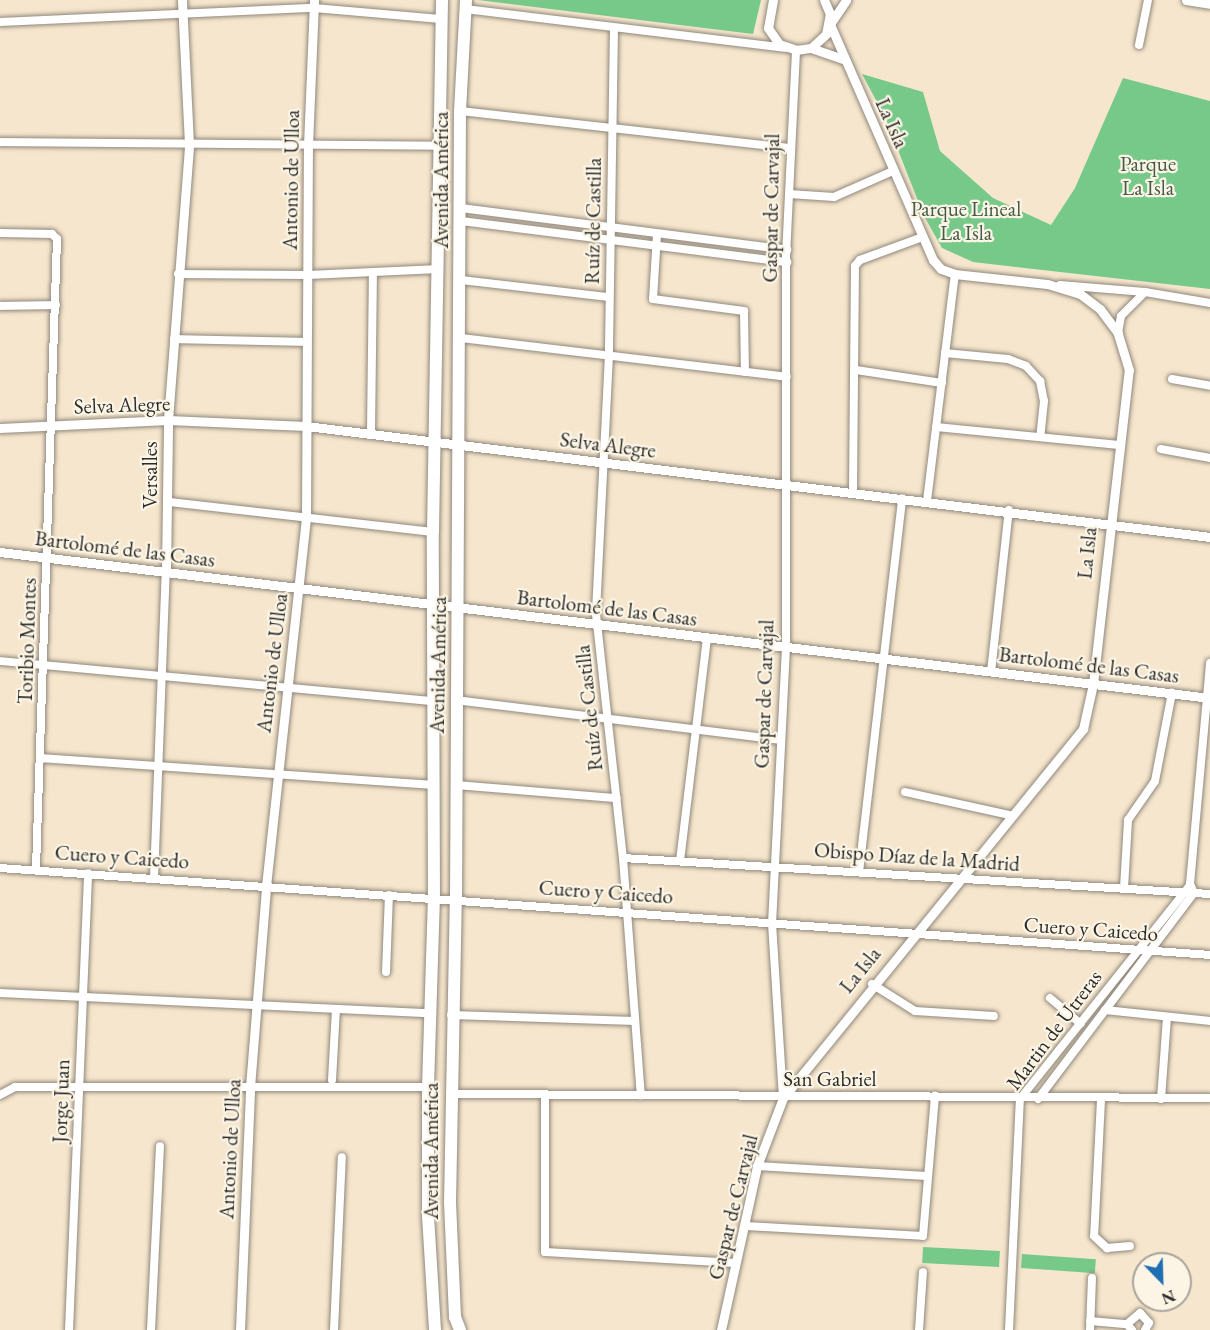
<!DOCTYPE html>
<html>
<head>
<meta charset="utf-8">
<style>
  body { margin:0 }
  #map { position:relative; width:1210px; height:1330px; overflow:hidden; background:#f6e6cd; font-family:"EB Garamond",serif }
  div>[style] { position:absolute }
  .green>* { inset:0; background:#77c98a; transform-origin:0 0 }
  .roads { filter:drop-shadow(0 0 2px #90887c) drop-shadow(0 0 2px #90887c) }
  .minor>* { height:8px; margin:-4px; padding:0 4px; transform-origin:4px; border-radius:4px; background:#fff }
  .tertiary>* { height:9px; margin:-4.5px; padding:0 4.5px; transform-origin:4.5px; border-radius:4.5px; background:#fff }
  .primary>* { height:12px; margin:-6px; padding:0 6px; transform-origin:6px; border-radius:6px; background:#fff }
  span { translate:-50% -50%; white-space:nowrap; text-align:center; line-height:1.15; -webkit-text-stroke:4.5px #fcf5e5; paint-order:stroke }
  .street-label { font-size:21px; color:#2b2b2b }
  .park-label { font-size:21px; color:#425a48 }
  .north { position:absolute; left:1132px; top:1252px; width:60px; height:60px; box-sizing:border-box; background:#fcf5e5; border:2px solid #a8a49b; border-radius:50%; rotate:157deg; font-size:16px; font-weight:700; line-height:24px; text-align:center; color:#2b2b2b }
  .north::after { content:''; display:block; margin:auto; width:21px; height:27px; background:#1f6fb2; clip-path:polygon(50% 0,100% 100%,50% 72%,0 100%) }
</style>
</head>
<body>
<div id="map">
  <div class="green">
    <div style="clip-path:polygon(478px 0,761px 0,753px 34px)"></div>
    <div style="clip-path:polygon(862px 74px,923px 92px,940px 151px,993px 198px,1051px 225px,1075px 188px,1123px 78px,1210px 101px,1210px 289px,973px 262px,942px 248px,924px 216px,885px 117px)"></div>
    <div style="left:923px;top:1247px;width:77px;height:16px;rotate:3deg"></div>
    <div style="left:1022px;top:1254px;width:74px;height:14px;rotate:4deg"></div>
  </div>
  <div class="roads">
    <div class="minor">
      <div style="left:465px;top:9px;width:322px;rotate:6.9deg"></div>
      <div style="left:0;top:22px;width:314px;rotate:-2.6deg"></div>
      <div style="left:314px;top:8px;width:127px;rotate:5deg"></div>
      <div style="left:614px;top:29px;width:326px;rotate:90.9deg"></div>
      <div style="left:609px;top:355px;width:259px;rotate:92.9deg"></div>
      <div style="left:596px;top:614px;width:245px;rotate:83.7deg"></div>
      <div style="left:623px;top:858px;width:238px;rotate:85.7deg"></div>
      <div style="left:1139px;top:45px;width:46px;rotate:-78.7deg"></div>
      <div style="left:460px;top:111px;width:332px;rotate:6.4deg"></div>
      <div style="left:0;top:142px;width:438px;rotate:0.5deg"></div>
      <div style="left:789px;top:194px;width:45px;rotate:3.8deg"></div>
      <div style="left:834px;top:197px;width:64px;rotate:-23.8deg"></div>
      <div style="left:461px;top:208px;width:329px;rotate:7.3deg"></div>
      <div style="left:461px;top:221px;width:329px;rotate:7.2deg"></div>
      <div style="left:0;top:233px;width:52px;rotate:1.1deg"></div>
      <div style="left:52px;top:234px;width:7px;rotate:45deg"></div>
      <div style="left:57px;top:239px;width:630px;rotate:91.91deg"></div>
      <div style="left:657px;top:234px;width:65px;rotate:93.5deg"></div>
      <div style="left:653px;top:299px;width:92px;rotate:7.5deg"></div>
      <div style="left:744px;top:311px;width:61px;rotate:89.1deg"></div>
      <div style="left:178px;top:274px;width:130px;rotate:0.4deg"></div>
      <div style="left:308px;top:275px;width:131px;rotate:-2.6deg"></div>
      <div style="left:461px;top:280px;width:149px;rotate:6.6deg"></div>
      <div style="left:1060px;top:285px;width:85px;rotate:4.7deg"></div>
      <div style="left:1145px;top:292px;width:66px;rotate:9.6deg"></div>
      <div style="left:0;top:306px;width:56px;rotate:-1deg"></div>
      <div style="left:1118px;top:333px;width:17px;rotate:-80deg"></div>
      <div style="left:1121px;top:316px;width:34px;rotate:-45deg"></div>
      <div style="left:461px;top:338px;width:328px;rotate:6.8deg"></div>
      <div style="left:174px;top:339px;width:132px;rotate:1.3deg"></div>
      <div style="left:945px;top:353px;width:63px;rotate:5.4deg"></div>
      <div style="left:1008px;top:359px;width:19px;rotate:21deg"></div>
      <div style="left:1026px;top:366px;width:21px;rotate:47deg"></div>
      <div style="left:1040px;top:381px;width:20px;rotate:79deg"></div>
      <div style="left:1044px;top:401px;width:36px;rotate:96deg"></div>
      <div style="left:856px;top:370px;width:87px;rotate:8.6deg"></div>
      <div style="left:1172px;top:379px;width:39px;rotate:10deg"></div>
      <div style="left:936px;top:427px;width:184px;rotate:5.6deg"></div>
      <div style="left:371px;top:432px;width:159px;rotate:-89.3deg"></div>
      <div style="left:1161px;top:449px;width:50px;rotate:10.4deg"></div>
      <div style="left:853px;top:492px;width:226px;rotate:-89.5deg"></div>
      <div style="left:855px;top:266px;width:8px;rotate:-50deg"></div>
      <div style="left:860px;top:260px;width:67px;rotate:-20.1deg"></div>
      <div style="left:927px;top:501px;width:229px;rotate:-83deg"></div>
      <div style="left:169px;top:502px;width:266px;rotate:6.5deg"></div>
      <div style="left:0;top:661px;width:437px;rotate:5.3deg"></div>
      <div style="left:991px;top:672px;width:163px;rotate:-83.7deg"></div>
      <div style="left:455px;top:700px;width:327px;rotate:7deg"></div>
      <div style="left:40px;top:758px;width:395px;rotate:3.9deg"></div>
      <div style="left:457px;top:785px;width:160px;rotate:4.7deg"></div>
      <div style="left:905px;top:792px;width:107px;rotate:12.4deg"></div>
      <div style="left:623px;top:858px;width:588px;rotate:3.51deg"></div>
      <div style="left:680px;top:861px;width:224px;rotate:-83.1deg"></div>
      <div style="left:0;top:868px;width:1213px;rotate:4.11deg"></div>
      <div style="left:859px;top:872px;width:376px;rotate:-83.4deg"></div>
      <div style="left:154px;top:878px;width:307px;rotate:-87.8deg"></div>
      <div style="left:1124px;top:888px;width:68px;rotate:-86.6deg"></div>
      <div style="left:1128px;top:820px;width:47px;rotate:-55.3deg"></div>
      <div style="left:1155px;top:781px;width:90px;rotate:-79.1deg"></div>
      <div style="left:386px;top:972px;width:77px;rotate:-87.8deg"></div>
      <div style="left:872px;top:984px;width:51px;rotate:32.1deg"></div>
      <div style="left:915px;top:1011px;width:79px;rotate:3.6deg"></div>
      <div style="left:0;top:993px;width:429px;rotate:2.7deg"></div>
      <div style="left:1050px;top:998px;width:40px;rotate:40deg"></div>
      <div style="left:1105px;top:1010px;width:106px;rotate:6deg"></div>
      <div style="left:451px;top:1015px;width:184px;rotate:1.9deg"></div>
      <div style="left:332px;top:1080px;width:71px;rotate:-86.8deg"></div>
      <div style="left:450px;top:1094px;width:760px;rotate:0.3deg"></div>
      <div style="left:0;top:1095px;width:17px;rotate:-28deg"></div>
      <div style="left:15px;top:1087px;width:413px"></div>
      <div style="left:545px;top:1095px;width:157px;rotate:90deg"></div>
      <div style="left:545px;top:1252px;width:191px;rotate:3.3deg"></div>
      <div style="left:783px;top:1098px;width:174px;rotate:-93.6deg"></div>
      <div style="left:772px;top:924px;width:275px;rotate:-87.1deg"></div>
      <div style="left:786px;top:649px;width:393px;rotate:-90deg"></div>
      <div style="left:786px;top:256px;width:206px;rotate:-87.2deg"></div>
      <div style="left:1038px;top:1099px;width:258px;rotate:-52.9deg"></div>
      <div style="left:1194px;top:893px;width:10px;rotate:-114deg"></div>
      <div style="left:1190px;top:884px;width:222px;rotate:-84.8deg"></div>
      <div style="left:1161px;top:1099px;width:81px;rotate:-85.8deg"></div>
      <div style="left:1101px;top:1100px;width:136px;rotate:92.9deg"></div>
      <div style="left:1094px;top:1236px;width:18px;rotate:43deg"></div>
      <div style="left:1107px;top:1248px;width:23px;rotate:-5deg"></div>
      <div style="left:757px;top:1166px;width:170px;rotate:3.4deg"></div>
      <div style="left:746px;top:1226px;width:177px;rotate:3.2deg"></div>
      <div style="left:923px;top:1236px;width:141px;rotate:-85.1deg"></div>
      <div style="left:1090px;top:1321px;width:37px;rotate:5deg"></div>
      <div style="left:1127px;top:1324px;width:8px;rotate:50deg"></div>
      <div style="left:1127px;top:1324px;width:17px;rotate:-40deg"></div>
      <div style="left:1140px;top:1313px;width:13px;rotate:48deg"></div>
      <div style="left:1149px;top:1323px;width:8px;rotate:120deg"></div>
      <div style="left:69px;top:1330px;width:457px;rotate:-87.6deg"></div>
      <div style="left:151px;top:1330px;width:184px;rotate:-87.2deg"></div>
      <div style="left:334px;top:1330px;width:173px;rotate:-87.4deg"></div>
      <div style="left:919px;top:1330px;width:58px;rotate:-86.1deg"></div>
      <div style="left:1009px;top:1330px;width:231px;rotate:-87.3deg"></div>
      <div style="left:1020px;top:1099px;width:273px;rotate:-51.5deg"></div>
      <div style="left:1090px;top:1330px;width:52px;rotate:-87.8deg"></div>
    </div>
    <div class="tertiary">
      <div style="left:773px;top:0;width:28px;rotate:100deg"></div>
      <div style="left:768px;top:28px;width:19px;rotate:55deg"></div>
      <div style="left:779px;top:44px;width:18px;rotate:19deg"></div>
      <div style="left:796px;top:50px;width:15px;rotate:-8deg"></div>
      <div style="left:811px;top:48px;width:21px;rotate:-43deg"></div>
      <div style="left:826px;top:34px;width:20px;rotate:-79deg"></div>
      <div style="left:830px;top:14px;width:15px;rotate:-113deg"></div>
      <div style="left:1186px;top:0;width:24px;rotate:9deg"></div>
      <div style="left:811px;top:48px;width:36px;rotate:19deg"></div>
      <div style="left:0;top:428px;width:168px;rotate:-2.7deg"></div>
      <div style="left:168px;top:420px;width:138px;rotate:2.5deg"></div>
      <div style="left:306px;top:426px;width:911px;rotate:7deg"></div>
      <div style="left:0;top:552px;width:1219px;rotate:6.88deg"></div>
      <div style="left:166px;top:571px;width:151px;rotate:-89.2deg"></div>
      <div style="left:168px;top:420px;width:277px;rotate:-85.6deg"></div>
      <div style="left:189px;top:144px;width:144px;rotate:-92.8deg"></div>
      <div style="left:240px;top:1330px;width:243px;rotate:-87.6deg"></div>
      <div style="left:250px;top:1087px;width:202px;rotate:-85.4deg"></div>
      <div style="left:266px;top:886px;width:370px;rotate:-83.8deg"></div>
      <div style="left:306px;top:518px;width:373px;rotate:-89.7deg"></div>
      <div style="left:308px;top:145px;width:145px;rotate:-87.6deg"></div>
      <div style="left:721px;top:1330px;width:168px;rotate:-77.6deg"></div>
      <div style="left:757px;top:1166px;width:73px;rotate:-69.1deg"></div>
      <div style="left:783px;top:1098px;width:476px;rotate:-50.9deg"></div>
      <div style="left:1083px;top:729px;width:46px;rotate:-77.5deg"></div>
      <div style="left:1093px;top:684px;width:316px;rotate:-83.5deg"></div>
      <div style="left:1129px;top:370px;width:39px;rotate:-107deg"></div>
      <div style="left:1118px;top:333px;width:30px;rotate:-127deg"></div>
      <div style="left:1100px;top:309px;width:25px;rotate:-143deg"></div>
      <div style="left:1080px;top:294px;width:34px;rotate:-163deg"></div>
      <div style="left:1047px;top:284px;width:93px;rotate:-173.8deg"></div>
      <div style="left:955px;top:274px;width:15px;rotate:-160deg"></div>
      <div style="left:941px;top:269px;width:12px;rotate:-132deg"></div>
      <div style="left:933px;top:260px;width:257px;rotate:-113.6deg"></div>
      <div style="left:830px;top:24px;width:29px;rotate:-56deg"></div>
    </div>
    <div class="primary">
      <div style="left:435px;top:1330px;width:114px;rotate:-93.5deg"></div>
      <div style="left:428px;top:1216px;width:129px;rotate:-90deg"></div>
      <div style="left:428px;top:1087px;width:189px;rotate:-88.2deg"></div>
      <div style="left:434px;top:898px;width:366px;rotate:-90.2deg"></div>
      <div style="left:433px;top:532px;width:532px;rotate:-89.03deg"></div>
      <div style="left:460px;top:1330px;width:14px;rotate:-111deg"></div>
      <div style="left:455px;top:1317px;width:114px;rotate:-92.5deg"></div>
      <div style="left:450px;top:1203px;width:303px;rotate:-88.9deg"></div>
      <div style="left:456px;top:900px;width:789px;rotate:-89.71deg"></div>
      <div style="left:460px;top:111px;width:111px;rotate:-86.9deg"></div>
    </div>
  </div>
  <div class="street-label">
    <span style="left:892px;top:123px;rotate:66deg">La Isla</span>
    <span style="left:291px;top:180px;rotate:-89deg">Antonio de Ulloa</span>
    <span style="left:441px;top:180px;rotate:-90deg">Avenida América</span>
    <span style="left:771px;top:208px;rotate:-89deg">Gaspar de Carvajal</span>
    <span style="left:593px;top:221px;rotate:-89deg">Ruíz de Castilla</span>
    <span style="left:122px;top:405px;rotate:-2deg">Selva Alegre</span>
    <span style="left:608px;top:445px;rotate:7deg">Selva Alegre</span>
    <span style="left:150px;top:475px;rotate:-90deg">Versalles</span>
    <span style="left:125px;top:549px;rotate:7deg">Bartolomé de las Casas</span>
    <span style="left:1087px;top:553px;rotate:-84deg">La Isla</span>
    <span style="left:607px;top:608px;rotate:7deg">Bartolomé de las Casas</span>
    <span style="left:27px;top:641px;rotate:-88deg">Toribio Montes</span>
    <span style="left:272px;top:663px;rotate:-83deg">Antonio de Ulloa</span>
    <span style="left:438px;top:665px;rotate:-89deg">Avenida América</span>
    <span style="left:1089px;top:665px;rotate:7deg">Bartolomé de las Casas</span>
    <span style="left:764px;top:694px;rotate:-88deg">Gaspar de Carvajal</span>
    <span style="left:589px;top:708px;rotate:-96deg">Ruíz de Castilla</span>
    <span style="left:122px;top:857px;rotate:4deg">Cuero y Caicedo</span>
    <span style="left:917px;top:857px;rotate:4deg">Obispo Díaz de la Madrid</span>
    <span style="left:606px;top:892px;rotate:4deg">Cuero y Caicedo</span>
    <span style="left:1091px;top:929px;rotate:4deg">Cuero y Caicedo</span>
    <span style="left:860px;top:970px;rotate:-51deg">La Isla</span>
    <span style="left:1054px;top:1030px;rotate:-53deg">Martin de Utreras</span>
    <span style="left:830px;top:1079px">San Gabriel</span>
    <span style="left:61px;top:1101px;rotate:-88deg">Jorge Juan</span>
    <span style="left:230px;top:1149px;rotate:-87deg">Antonio de Ulloa</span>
    <span style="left:431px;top:1151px;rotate:-90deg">Avenida América</span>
    <span style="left:733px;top:1207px;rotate:-76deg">Gaspar de Carvajal</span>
  </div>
  <div class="park-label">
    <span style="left:1148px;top:176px">Parque<br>La Isla</span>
    <span style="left:966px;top:221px">Parque Lineal<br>La Isla</span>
  </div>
  <div class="north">N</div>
</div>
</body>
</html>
